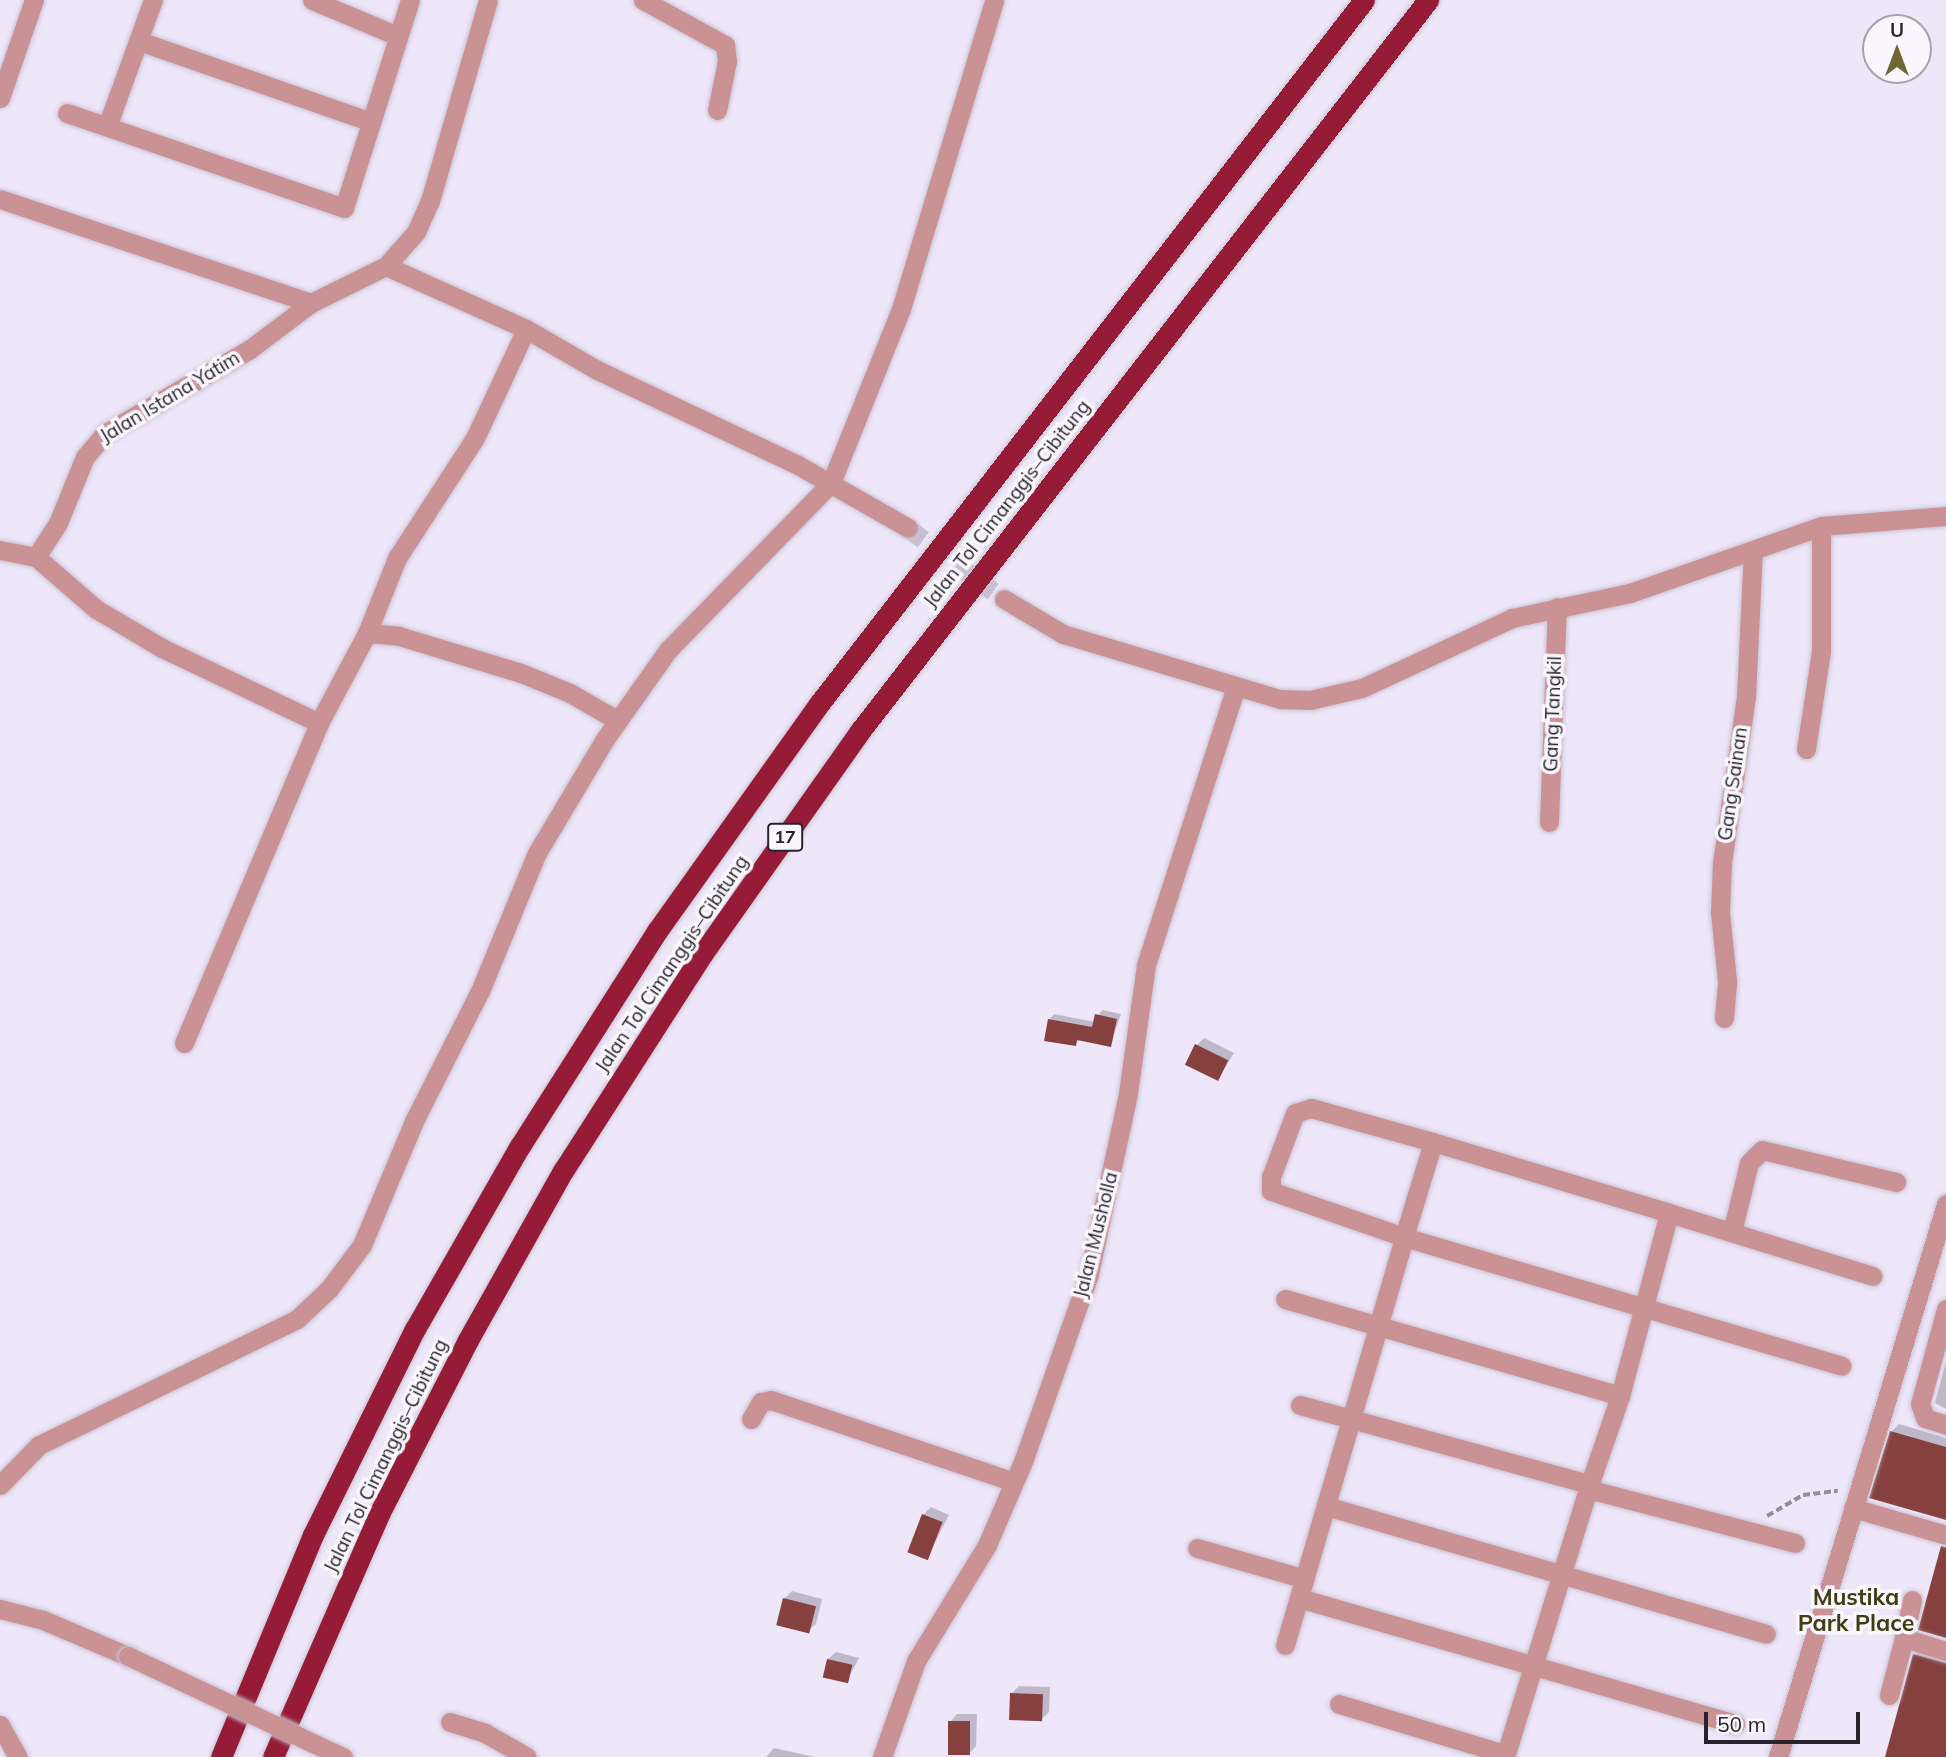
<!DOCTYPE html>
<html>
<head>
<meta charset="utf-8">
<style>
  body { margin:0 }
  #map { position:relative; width:1946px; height:1757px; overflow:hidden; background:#eee7fa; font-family:Mulish,sans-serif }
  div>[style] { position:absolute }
  .shadow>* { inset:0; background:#0003 }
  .building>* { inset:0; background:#86413f; transform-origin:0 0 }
  .minor-tunnel>* { height:19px; margin-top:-9.5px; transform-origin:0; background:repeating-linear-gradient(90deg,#c6c0d1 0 19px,transparent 0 29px) }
  .path>* { height:3.5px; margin-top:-1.75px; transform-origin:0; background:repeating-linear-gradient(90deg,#938e9d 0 7px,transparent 0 10.5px) }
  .roads { filter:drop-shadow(0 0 2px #cac4d5) drop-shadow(0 0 2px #cac4d5) }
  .minor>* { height:19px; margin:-9.5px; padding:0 9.5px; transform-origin:9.5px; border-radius:9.5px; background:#cb9295 }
  .motorway>* { height:21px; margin:-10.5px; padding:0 10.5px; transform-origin:10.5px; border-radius:10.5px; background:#961b36 }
  .bridges { filter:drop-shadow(0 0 2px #cac4d5) drop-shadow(0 0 2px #cac4d5) }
  .minor-bridge>* { height:19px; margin:-9.5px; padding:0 9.5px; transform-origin:9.5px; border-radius:9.5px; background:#cb9295 }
  span { translate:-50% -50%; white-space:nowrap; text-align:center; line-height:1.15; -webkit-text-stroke:7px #f9f7fd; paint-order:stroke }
  .shield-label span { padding:2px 5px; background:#f9f7fd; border:2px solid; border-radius:5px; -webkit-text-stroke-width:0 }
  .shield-label { font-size:18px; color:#27232e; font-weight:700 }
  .street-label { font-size:19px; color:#27232e }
  .quarter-label { font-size:23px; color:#413c13; font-weight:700 }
  .north { position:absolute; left:1862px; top:14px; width:70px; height:70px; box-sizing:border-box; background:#f9f7fd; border:2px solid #a5a2aa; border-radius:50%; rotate:0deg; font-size:19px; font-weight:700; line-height:28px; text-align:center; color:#27232e }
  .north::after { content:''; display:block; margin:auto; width:24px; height:32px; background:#6c6733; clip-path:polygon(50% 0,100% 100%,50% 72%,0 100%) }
  .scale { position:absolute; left:1704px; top:1712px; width:156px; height:32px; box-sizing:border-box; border:4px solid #27232e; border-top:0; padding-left:9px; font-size:21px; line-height:24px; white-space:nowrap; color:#27232e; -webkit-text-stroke:5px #f9f7fd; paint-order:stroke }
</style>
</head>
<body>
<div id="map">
  <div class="shadow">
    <div style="clip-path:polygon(1102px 1010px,1121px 1014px,1110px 1045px,1080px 1039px,1075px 1044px,1049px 1020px,1054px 1014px,1095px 1022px)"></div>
    <div style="clip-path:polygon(1204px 1038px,1234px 1053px,1218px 1079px,1197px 1045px)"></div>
    <div style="clip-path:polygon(1946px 1361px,1946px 1409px,1935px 1403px)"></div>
    <div style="clip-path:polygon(1899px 1424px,1946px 1438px,1946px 1519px,1891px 1432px)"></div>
    <div style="clip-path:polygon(931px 1507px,949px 1515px,927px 1558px,923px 1515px)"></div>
    <div style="clip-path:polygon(792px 1591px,822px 1599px,816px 1624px,808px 1631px,784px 1599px)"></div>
    <div style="clip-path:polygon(1920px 1649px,1946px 1656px,1946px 1757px,1887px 1757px,1915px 1655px)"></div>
    <div style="clip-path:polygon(836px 1652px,859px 1658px,847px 1681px,828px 1659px)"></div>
    <div style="clip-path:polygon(1019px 1686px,1050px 1687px,1049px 1712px,1042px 1719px,1011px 1694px)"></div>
    <div style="clip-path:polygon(957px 1714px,977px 1714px,976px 1746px,969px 1754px,950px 1722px)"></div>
    <div style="clip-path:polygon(774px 1748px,815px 1757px,766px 1757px)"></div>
  </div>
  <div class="building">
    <div style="clip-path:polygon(1095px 1014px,1117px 1019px,1111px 1047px,1077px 1040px,1076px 1046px,1044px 1041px,1048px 1019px,1092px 1027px)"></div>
    <div style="left:1195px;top:1044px;width:37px;height:23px;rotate:26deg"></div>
    <div style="clip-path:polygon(1890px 1431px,1946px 1447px,1946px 1520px,1869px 1498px)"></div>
    <div style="left:922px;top:1514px;width:22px;height:41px;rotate:21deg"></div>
    <div style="clip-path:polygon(1941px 1546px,1946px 1547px,1946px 1638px,1918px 1630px)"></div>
    <div style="left:783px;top:1598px;width:34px;height:28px;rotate:14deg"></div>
    <div style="clip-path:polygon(1913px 1654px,1946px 1663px,1946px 1757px,1885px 1757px)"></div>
    <div style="left:827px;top:1659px;width:26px;height:19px;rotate:13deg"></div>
    <div style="left:1010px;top:1693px;width:33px;height:27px;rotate:2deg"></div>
    <div style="left:948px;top:1721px;width:22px;height:34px"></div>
  </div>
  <div class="minor-tunnel">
    <div style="left:908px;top:528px;width:119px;rotate:36.5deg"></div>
  </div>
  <div class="path">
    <div style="left:1767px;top:1516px;width:42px;rotate:-30.3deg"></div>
    <div style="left:1803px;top:1495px;width:35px;rotate:-7deg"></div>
  </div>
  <div class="roads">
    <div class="minor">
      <div style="left:312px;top:0;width:93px;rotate:22.7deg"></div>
      <div style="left:643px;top:0;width:94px;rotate:28.8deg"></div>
      <div style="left:725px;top:45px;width:16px;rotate:83deg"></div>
      <div style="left:727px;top:61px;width:50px;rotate:101.5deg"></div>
      <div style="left:139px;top:41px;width:246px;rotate:19.2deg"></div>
      <div style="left:0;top:98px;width:104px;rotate:-70.9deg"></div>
      <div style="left:67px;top:113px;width:293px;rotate:18.9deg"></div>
      <div style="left:344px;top:208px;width:218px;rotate:-72.4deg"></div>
      <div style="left:108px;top:124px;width:132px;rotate:-70.1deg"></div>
      <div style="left:0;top:199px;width:328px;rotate:18.5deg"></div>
      <div style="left:386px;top:266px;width:154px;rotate:24.2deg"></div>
      <div style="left:526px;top:329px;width:82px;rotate:30deg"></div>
      <div style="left:597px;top:370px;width:220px;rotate:25.3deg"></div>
      <div style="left:796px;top:464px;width:129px;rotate:29.7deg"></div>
      <div style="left:0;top:550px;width:37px;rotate:11deg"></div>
      <div style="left:36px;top:557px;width:40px;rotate:-57.1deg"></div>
      <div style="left:58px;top:523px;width:71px;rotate:-67.8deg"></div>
      <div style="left:85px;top:457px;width:30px;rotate:-50deg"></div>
      <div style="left:104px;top:434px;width:169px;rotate:-30.2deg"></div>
      <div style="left:250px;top:349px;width:76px;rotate:-37deg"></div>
      <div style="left:311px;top:303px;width:84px;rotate:-26.3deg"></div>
      <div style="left:386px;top:266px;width:45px;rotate:-48.6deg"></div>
      <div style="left:416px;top:232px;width:34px;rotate:-66deg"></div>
      <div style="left:430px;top:201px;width:209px;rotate:-73.9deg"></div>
      <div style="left:36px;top:557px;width:79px;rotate:40.9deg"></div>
      <div style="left:96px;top:609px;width:77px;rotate:30.6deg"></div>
      <div style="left:162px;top:648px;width:174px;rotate:25.5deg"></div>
      <div style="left:1004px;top:599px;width:69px;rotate:30.7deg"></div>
      <div style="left:1063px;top:634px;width:227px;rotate:16.7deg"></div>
      <div style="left:1280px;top:699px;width:30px;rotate:2deg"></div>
      <div style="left:1310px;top:700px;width:53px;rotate:-13deg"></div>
      <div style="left:1362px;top:688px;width:166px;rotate:-25deg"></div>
      <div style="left:1512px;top:618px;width:121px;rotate:-12deg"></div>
      <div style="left:1630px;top:593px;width:202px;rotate:-19.3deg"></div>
      <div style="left:1821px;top:526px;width:125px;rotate:-4.6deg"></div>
      <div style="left:367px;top:633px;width:81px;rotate:-68.2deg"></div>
      <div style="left:397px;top:558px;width:143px;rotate:-57deg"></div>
      <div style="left:475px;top:438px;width:120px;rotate:-64.9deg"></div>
      <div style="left:1806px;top:749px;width:99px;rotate:-81.3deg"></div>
      <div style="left:1821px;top:651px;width:125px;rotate:-90deg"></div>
      <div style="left:1549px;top:822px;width:215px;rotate:-87.9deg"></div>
      <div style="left:1724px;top:1018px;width:37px;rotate:-85deg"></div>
      <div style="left:1727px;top:981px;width:69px;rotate:-95.8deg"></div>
      <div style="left:1720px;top:912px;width:49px;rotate:-87.7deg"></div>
      <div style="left:1722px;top:863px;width:168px;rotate:-81.8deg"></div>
      <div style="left:1746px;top:697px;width:146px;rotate:-87.3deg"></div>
      <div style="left:184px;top:1043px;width:347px;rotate:-67.1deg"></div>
      <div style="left:319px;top:723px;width:102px;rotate:-61.9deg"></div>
      <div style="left:367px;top:633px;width:32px;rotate:5deg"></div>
      <div style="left:399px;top:636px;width:127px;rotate:16.9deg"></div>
      <div style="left:521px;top:673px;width:53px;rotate:22.2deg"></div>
      <div style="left:570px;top:693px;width:54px;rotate:29.9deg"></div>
      <div style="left:1311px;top:1108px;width:127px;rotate:15.6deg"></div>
      <div style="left:1433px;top:1142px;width:99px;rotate:107deg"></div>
      <div style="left:1404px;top:1237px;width:141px;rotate:-160.9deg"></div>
      <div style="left:1271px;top:1191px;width:14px;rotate:-90deg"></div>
      <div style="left:1271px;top:1177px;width:68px;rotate:-69.4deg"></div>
      <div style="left:1295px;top:1113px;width:17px;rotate:-17deg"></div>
      <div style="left:1433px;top:1142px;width:246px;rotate:16.7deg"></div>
      <div style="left:1732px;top:1232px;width:71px;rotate:-76.2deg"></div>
      <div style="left:1749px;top:1163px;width:18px;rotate:-45deg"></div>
      <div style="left:1762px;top:1150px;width:138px;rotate:13.4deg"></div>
      <div style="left:1285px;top:1299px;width:349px;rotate:16.1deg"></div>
      <div style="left:1946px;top:1309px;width:98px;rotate:105.3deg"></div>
      <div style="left:1920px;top:1404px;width:15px;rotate:70deg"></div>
      <div style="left:1925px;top:1418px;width:22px;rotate:18deg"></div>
      <div style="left:1300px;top:1405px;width:300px;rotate:15.3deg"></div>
      <div style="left:751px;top:1419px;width:20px;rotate:-60deg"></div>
      <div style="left:761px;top:1402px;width:10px;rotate:-11deg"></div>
      <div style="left:771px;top:1400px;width:256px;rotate:18.6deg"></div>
      <div style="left:0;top:1485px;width:56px;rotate:-45.7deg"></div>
      <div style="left:39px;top:1445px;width:287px;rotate:-26deg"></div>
      <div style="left:297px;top:1319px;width:44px;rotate:-43.2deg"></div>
      <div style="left:329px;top:1289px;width:55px;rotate:-53.1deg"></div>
      <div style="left:362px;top:1245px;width:134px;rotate:-67.2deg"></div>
      <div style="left:414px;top:1121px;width:146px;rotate:-63.1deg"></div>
      <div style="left:480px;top:991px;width:149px;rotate:-67.6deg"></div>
      <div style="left:537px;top:853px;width:133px;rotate:-59.2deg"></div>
      <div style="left:605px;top:739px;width:109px;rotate:-54.7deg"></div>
      <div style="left:668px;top:650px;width:233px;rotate:-45.7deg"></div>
      <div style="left:831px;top:483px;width:188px;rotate:-68.1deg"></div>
      <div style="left:901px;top:309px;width:323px;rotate:-73.2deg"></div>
      <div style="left:1588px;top:1489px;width:98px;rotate:-71deg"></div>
      <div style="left:1620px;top:1396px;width:189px;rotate:-75deg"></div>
      <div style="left:1669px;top:1213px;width:213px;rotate:17.2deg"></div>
      <div style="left:1326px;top:1506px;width:458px;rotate:16.2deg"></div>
      <div style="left:1853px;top:1508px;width:97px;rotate:16.2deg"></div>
      <div style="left:1197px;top:1548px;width:112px;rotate:16deg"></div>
      <div style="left:1299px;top:1598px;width:454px;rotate:16.1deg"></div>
      <div style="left:1912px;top:1600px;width:39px;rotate:102deg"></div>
      <div style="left:1904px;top:1638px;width:44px;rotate:17.2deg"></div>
      <div style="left:0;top:1609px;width:44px;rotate:14.3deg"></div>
      <div style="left:43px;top:1620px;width:92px;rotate:23deg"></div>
      <div style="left:1285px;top:1645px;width:425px;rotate:-73.7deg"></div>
      <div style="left:1404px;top:1237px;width:456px;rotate:16.4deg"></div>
      <div style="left:1889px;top:1695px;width:59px;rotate:-75.3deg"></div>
      <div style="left:1339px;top:1704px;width:173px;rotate:16.8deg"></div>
      <div style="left:450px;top:1722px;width:37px;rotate:17deg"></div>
      <div style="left:485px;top:1733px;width:48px;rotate:29.7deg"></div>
      <div style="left:0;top:1725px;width:37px;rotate:61deg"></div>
      <div style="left:882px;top:1757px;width:102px;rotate:-70.5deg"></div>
      <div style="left:916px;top:1661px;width:136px;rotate:-58.5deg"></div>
      <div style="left:987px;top:1545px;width:94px;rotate:-66.7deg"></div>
      <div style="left:1024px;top:1459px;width:196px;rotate:-70.6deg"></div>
      <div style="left:1089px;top:1274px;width:185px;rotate:-77.8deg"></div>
      <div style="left:1128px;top:1093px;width:129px;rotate:-82deg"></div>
      <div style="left:1146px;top:965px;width:292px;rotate:-72.1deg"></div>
      <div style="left:1505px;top:1757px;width:281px;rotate:-72.8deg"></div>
      <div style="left:1588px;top:1489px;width:214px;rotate:14.6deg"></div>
      <div style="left:1778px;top:1757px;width:578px;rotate:-73.1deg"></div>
    </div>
    <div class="motorway">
      <div style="left:221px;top:1757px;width:240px;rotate:-67.5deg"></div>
      <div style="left:313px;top:1535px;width:230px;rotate:-63.7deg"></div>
      <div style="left:415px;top:1329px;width:211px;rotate:-60.2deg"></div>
      <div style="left:520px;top:1146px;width:255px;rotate:-57.5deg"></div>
      <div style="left:657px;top:931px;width:279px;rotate:-54.5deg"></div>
      <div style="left:819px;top:704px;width:890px;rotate:-52.25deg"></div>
      <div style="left:273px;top:1757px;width:265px;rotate:-66.4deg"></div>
      <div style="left:379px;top:1514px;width:195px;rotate:-62.9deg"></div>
      <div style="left:468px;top:1340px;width:194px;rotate:-60.7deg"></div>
      <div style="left:563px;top:1171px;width:259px;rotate:-57.3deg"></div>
      <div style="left:703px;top:953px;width:272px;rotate:-54.7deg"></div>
      <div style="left:860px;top:731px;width:926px;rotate:-52.15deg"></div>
    </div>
  </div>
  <div class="bridges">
    <div class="minor-bridge">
      <div style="left:128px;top:1656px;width:238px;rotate:25.2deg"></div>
    </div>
  </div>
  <div class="shield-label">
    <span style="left:785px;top:837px">17</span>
  </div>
  <div class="street-label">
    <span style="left:170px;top:397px;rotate:-31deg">Jalan Istana Yatim</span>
    <span style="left:1007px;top:504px;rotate:-52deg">Jalan Tol Cimanggis–Cibitung</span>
    <span style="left:1553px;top:714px;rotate:-88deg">Gang Tangkil</span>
    <span style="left:1733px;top:784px;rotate:-82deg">Gang Sainan</span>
    <span style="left:672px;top:964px;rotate:-56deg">Jalan Tol Cimanggis–Cibitung</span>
    <span style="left:1096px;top:1235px;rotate:-76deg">Jalan Musholla</span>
    <span style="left:386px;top:1456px;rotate:-64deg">Jalan Tol Cimanggis–Cibitung</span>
  </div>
  <div class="quarter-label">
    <span style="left:1856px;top:1610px">Mustika<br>Park Place</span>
  </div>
  <div class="north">U</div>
  <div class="scale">50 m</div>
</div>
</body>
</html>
